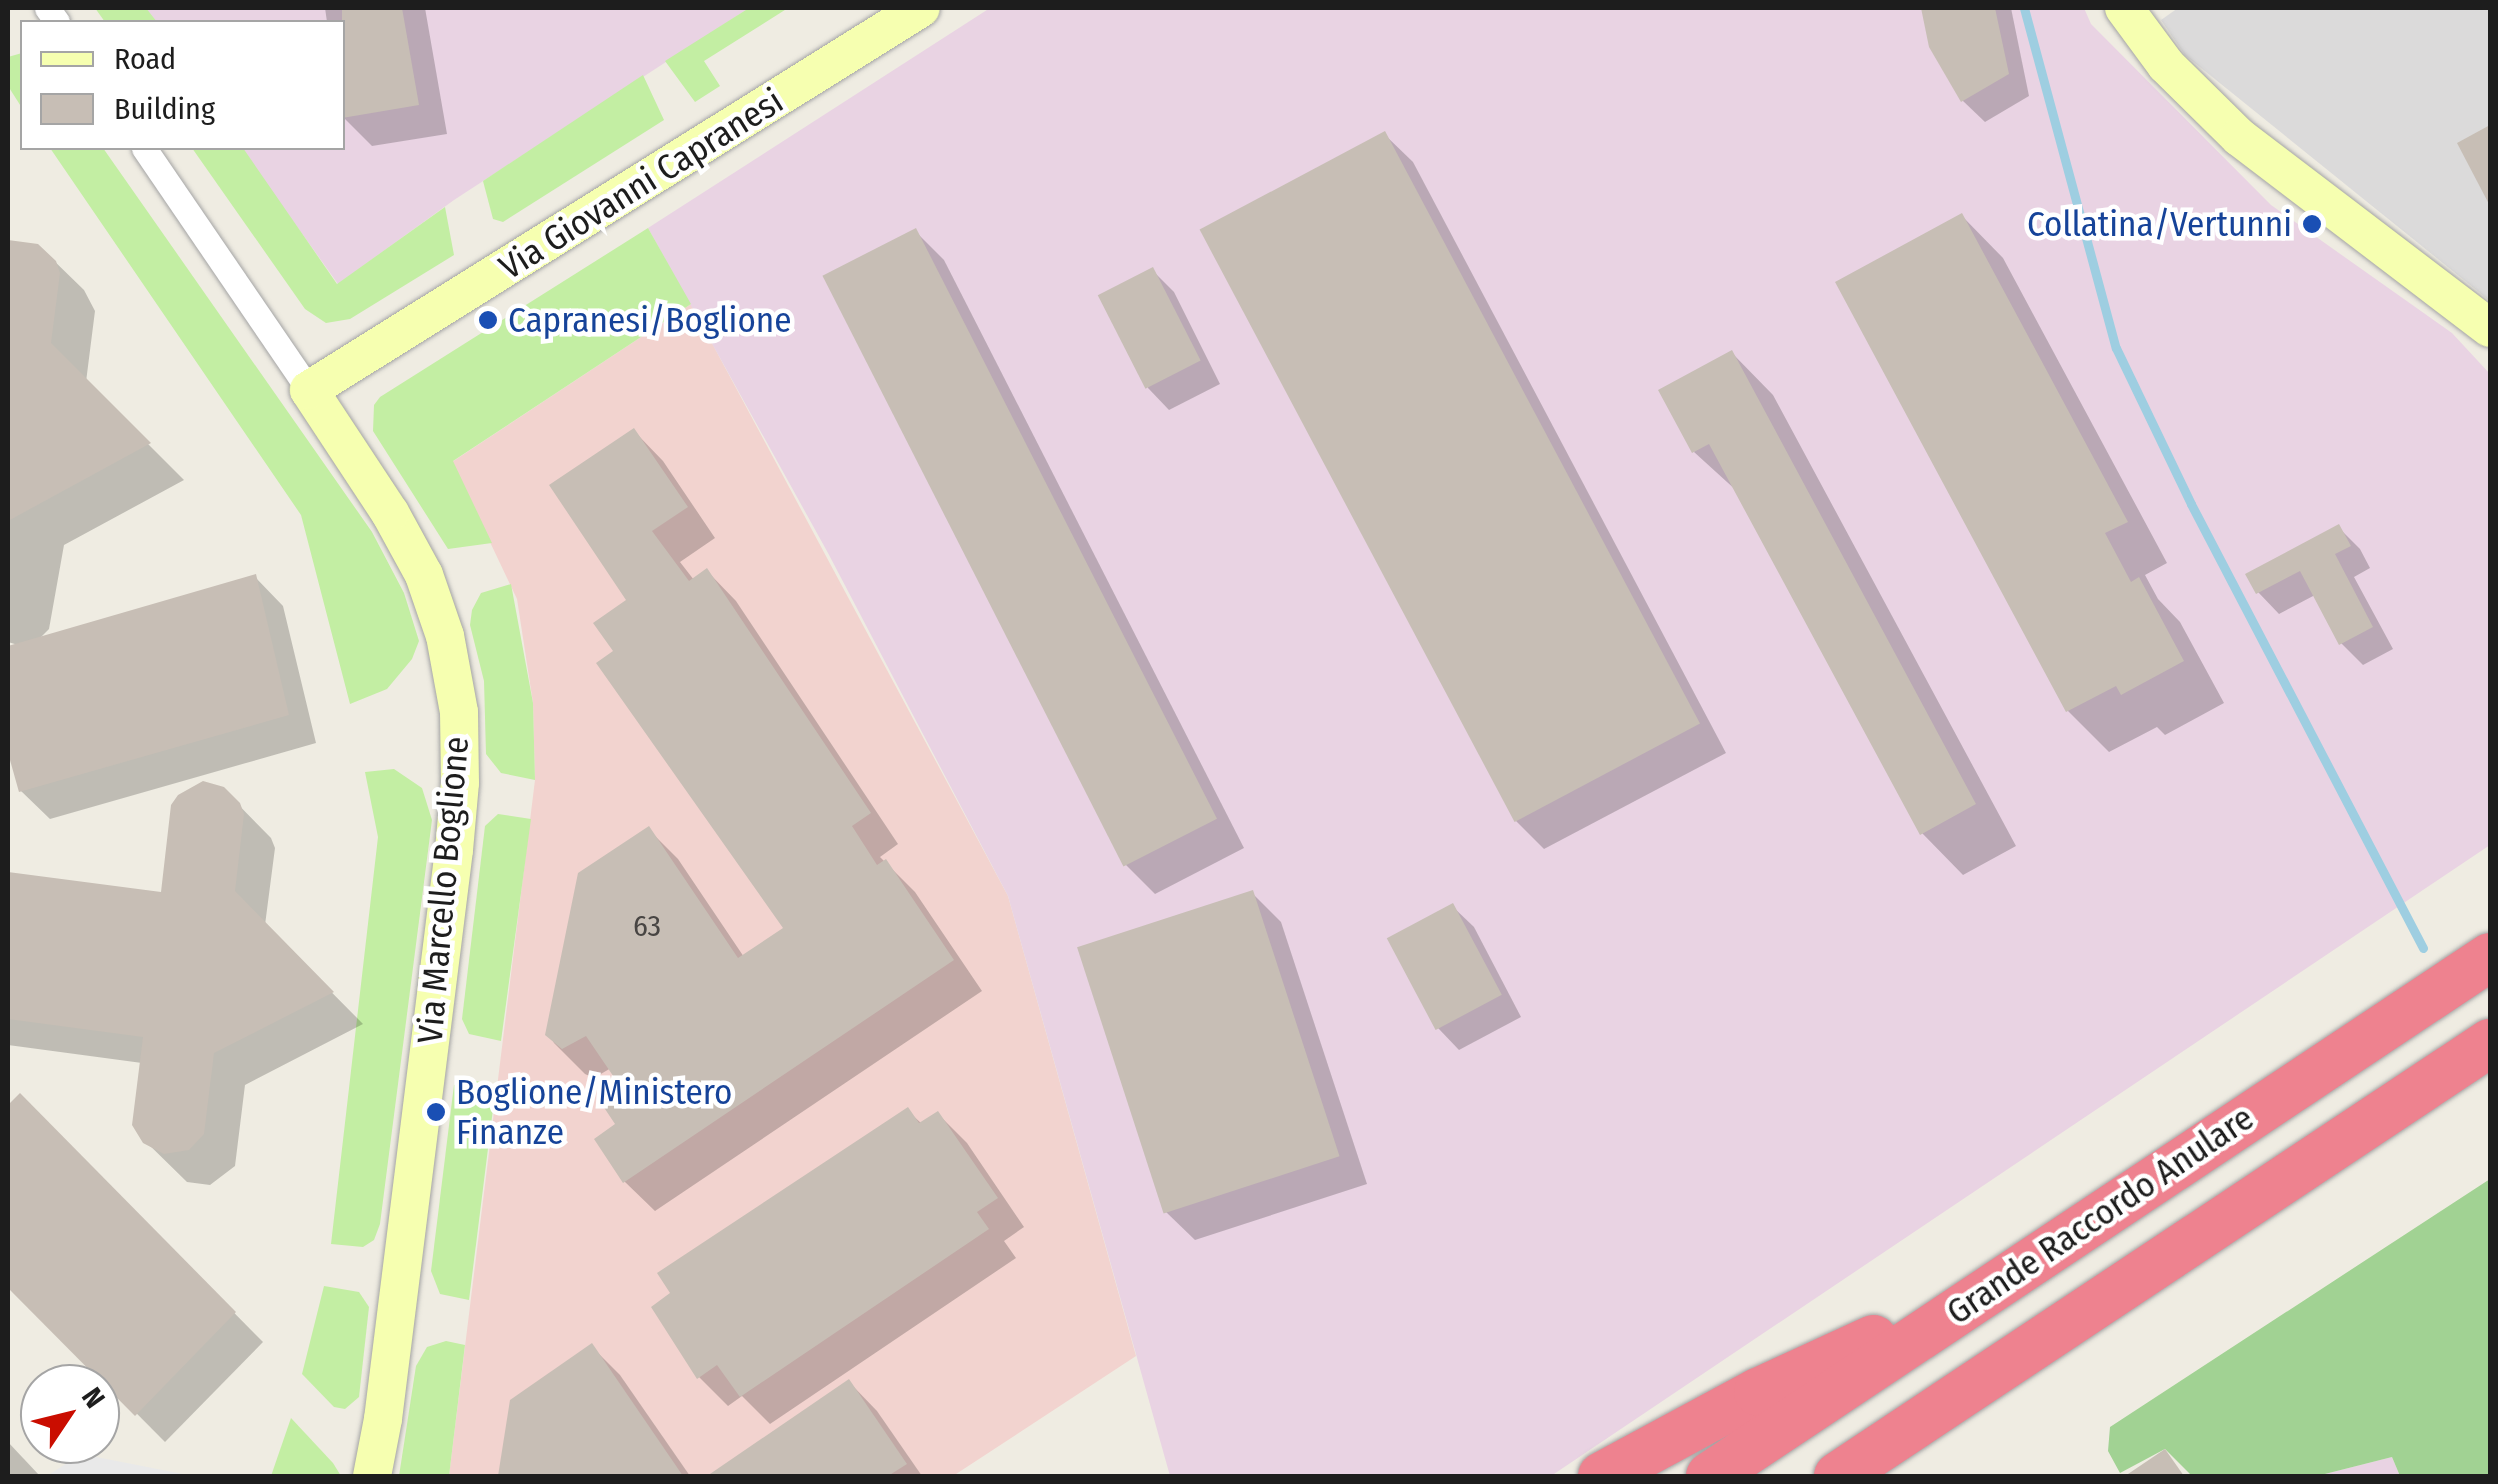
<!DOCTYPE html>
<html>
<head>
<meta charset="utf-8">
<style>
  body { margin:0 }
  #map { position:relative; width:2498px; height:1484px; overflow:hidden; background:#efece2; font-family:"Fira Sans Condensed",sans-serif }
  div>[style] { position:absolute }
  .residential>* { inset:0; background:#dbdada }
  .commercial>* { inset:0; background:#f2d3cf }
  .industrial>* { inset:0; background:#e9d3e3 }
  .grass>* { inset:0; background:#c3eea3 }
  .forest>* { inset:0; background:#a1d293 }
  .parking>* { inset:0; background:#e9e9e9 }
  .shadow>* { inset:0; background:#0003 }
  .stream>* { height:9px; margin:-4.5px; padding:0 4.5px; transform-origin:4.5px; border-radius:4.5px; background:#9ecee1 }
  .building>* { inset:0; background:#c7beb5; transform-origin:0 0 }
  .roads { filter:drop-shadow(0 0 2px #a4a4a4) drop-shadow(0 0 2px #a4a4a4) }
  .street>* { height:25px; margin:-12.5px; padding:0 12.5px; transform-origin:12.5px; border-radius:12.5px; background:#fff }
  .secondary>* { height:38px; margin:-19px; padding:0 19px; transform-origin:19px; border-radius:19px; background:#f6ffb0 }
  .highway>* { height:48px; margin:-24px; padding:0 24px; transform-origin:24px; border-radius:24px; background:#ee828f }
  .dots>* { width:28px; height:28px; translate:-50% -50%; box-sizing:border-box; border:5px solid #fff; border-radius:50% }
  span { translate:-50% -50%; white-space:nowrap; text-align:center; line-height:1.15; -webkit-text-stroke:9px #fff; paint-order:stroke }
  .number-label { font-size:30px; color:#484543 }
  .number-label span { -webkit-text-stroke-width:0 }
  .street-label { font-size:35px; color:#1d1d1d }
  .transit-label { font-size:35px; color:#164399 }
  .right { translate:-100% -50%; text-align:right }
  .left { translate:0 -50%; text-align:left }
  .frame { position:absolute; inset:0; border:10px solid #1d1d1d; pointer-events:none }
  .legend { position:absolute; left:20px; top:20px; width:325px; height:130px; box-sizing:border-box; background:#fff; border:2px solid #a5a5a5; margin:0; padding:12px 18px; list-style:none; font-size:30px; color:#1d1d1d }
  .legend li { display:flex; align-items:center; gap:20px; height:50px }
  .legend b { width:50px; border:2px solid #a5a5a5 }
  .north { position:absolute; left:20px; top:1364px; width:100px; height:100px; box-sizing:border-box; background:#fff; border:2px solid #a5a5a5; border-radius:50%; rotate:55deg; font-size:28px; font-weight:700; line-height:40px; text-align:center; color:#1d1d1d }
  .north::after { content:''; display:block; margin:auto; width:35px; height:45px; background:#ca0d00; clip-path:polygon(50% 0,100% 100%,50% 72%,0 100%) }
</style>
</head>
<body>
<div id="map">
  <div class="residential">
    <div style="clip-path:polygon(2178px 8px,2490px 8px,2490px 301px,2185px 55px,2161px 20px)"></div>
  </div>
  <div class="commercial">
    <div style="clip-path:polygon(691px 304px,1008px 896px,1136px 1356px,953px 1476px,449px 1476px,535px 780px,533px 703px,517px 599px,452px 462px)"></div>
  </div>
  <div class="industrial">
    <div style="clip-path:polygon(144px 8px,749px 8px,454px 200px,338px 284px,241px 148px,342px 148px,342px 22px,154px 22px)"></div>
    <div style="clip-path:polygon(990px 8px,2084px 8px,2091px 24px,2271px 205px,2452px 333px,2490px 374px,2490px 845px,1551px 1476px,1170px 1476px,1008px 896px,828px 553px,648px 228px)"></div>
    <div style="clip-path:polygon(2392px 1457px,2400px 1476px,2317px 1476px)"></div>
  </div>
  <div class="grass">
    <div style="clip-path:polygon(95px 8px,146px 8px,157px 22px,105px 22px)"></div>
    <div style="clip-path:polygon(749px 8px,788px 8px,704px 61px,720px 86px,695px 102px,665px 61px)"></div>
    <div style="clip-path:polygon(22px 53px,22px 108px,8px 86px,8px 57px)"></div>
    <div style="clip-path:polygon(643px 75px,664px 120px,503px 222px,493px 219px,483px 181px)"></div>
    <div style="clip-path:polygon(50px 148px,103px 148px,372px 532px,404px 593px,419px 641px,412px 659px,387px 689px,350px 704px,301px 515px)"></div>
    <div style="clip-path:polygon(192px 148px,243px 148px,337px 284px,445px 207px,454px 255px,350px 319px,326px 323px,305px 309px)"></div>
    <div style="clip-path:polygon(648px 228px,691px 304px,453px 461px,492px 543px,448px 549px,373px 431px,374px 405px,380px 397px)"></div>
    <div style="clip-path:polygon(511px 584px,533px 703px,535px 780px,501px 773px,486px 754px,484px 681px,470px 625px,472px 610px,481px 593px)"></div>
    <div style="clip-path:polygon(394px 769px,422px 788px,432px 820px,380px 1224px,374px 1240px,363px 1247px,331px 1244px,378px 837px,365px 772px)"></div>
    <div style="clip-path:polygon(498px 814px,531px 819px,501px 1041px,469px 1034px,462px 1019px,485px 826px)"></div>
    <div style="clip-path:polygon(471px 1080px,496px 1085px,469px 1300px,440px 1294px,431px 1271px,454px 1085px)"></div>
    <div style="clip-path:polygon(324px 1286px,359px 1292px,369px 1307px,359px 1397px,345px 1409px,334px 1407px,302px 1374px)"></div>
    <div style="clip-path:polygon(446px 1341px,465px 1345px,449px 1476px,399px 1476px,416px 1366px,427px 1347px)"></div>
    <div style="clip-path:polygon(291px 1418px,333px 1463px,341px 1476px,271px 1476px)"></div>
  </div>
  <div class="forest">
    <div style="clip-path:polygon(2490px 1179px,2490px 1476px,2400px 1476px,2392px 1457px,2317px 1476px,2192px 1476px,2165px 1449px,2120px 1473px,2108px 1451px,2110px 1427px)"></div>
  </div>
  <div class="parking">
    <div style="clip-path:polygon(81px 1454px,193px 1476px,47px 1476px)"></div>
  </div>
  <div class="shadow">
    <div style="clip-path:polygon(325px 8px,425px 8px,447px 134px,372px 146px,343px 117px,342px 22px,327px 22px)"></div>
    <div style="clip-path:polygon(1924px 8px,2011px 8px,2029px 96px,1985px 122px,1963px 101px,1931px 46px)"></div>
    <div style="clip-path:polygon(1384px 134px,1413px 162px,1726px 753px,1544px 849px,1515px 820px)"></div>
    <div style="clip-path:polygon(1962px 216px,2003px 258px,2167px 563px,2145px 575px,2158px 599px,2180px 622px,2224px 703px,2165px 735px,2157px 727px,2109px 752px,2068px 711px)"></div>
    <div style="clip-path:polygon(915px 231px,944px 260px,1244px 848px,1155px 894px,1126px 865px)"></div>
    <div style="clip-path:polygon(13px 243px,46px 253px,84px 290px,95px 311px,86px 382px,184px 480px,64px 545px,49px 629px,39px 639px,255px 577px,283px 606px,316px 743px,50px 819px,21px 791px,8px 744px,8px 648px,18px 645px,8px 642px,8px 246px)"></div>
    <div style="clip-path:polygon(1152px 270px,1174px 292px,1220px 384px,1169px 410px,1148px 388px)"></div>
    <div style="clip-path:polygon(1732px 353px,1773px 395px,2016px 846px,1963px 875px,1922px 833px,1738px 492px,1694px 452px)"></div>
    <div style="clip-path:polygon(634px 431px,663px 461px,715px 538px,680px 562px,694px 580px,707px 571px,736px 601px,898px 844px,880px 857px,915px 892px,982px 991px,655px 1211px,625px 1182px,597px 1140px,619px 1125px,625px 1090px,611px 1068px,594px 1078px,585px 1074px,554px 1043px,547px 1029px,648px 829px,678px 859px,744px 957px,787px 928px,616px 652px,630px 601px)"></div>
    <div style="clip-path:polygon(2338px 527px,2360px 549px,2370px 568px,2354px 577px,2393px 649px,2363px 665px,2341px 643px,2315px 595px,2279px 614px,2258px 592px)"></div>
    <div style="clip-path:polygon(223px 789px,271px 838px,275px 848px,265px 925px,363px 1024px,245px 1085px,235px 1166px,210px 1185px,187px 1182px,138px 1134px,142px 1063px,8px 1045px,8px 875px,163px 895px)"></div>
    <div style="clip-path:polygon(1252px 893px,1281px 922px,1367px 1184px,1195px 1240px,1166px 1212px)"></div>
    <div style="clip-path:polygon(1452px 906px,1474px 927px,1521px 1017px,1459px 1050px,1438px 1028px)"></div>
    <div style="clip-path:polygon(20px 1096px,263px 1342px,165px 1442px,8px 1284px,8px 1109px)"></div>
    <div style="clip-path:polygon(908px 1111px,922px 1124px,938px 1114px,967px 1143px,1024px 1227px,1004px 1241px,1016px 1258px,770px 1424px,742px 1396px,728px 1406px,699px 1377px,655px 1308px)"></div>
    <div style="clip-path:polygon(591px 1346px,620px 1375px,690px 1476px,501px 1476px,512px 1401px)"></div>
    <div style="clip-path:polygon(849px 1382px,877px 1411px,922px 1476px,712px 1476px)"></div>
    <div style="clip-path:polygon(8px 1442px,39px 1475px,8px 1476px)"></div>
  </div>
  <div class="stream">
    <div style="left:2024px;top:8px;width:352px;rotate:74.9deg"></div>
    <div style="left:2116px;top:348px;width:173px;rotate:64.3deg"></div>
    <div style="left:2191px;top:504px;width:501px;rotate:62.41deg"></div>
  </div>
  <div class="building">
    <div style="clip-path:polygon(342px 8px,402px 8px,419px 105px,342px 118px)"></div>
    <div style="clip-path:polygon(1921px 8px,1995px 8px,2009px 74px,1961px 102px,1929px 47px)"></div>
    <div style="clip-path:polygon(2490px 125px,2490px 206px,2457px 143px)"></div>
    <div style="left:1385px;top:131px;width:671px;height:210px;rotate:62deg"></div>
    <div style="clip-path:polygon(1962px 213px,2128px 522px,2105px 533px,2131px 582px,2139px 577px,2184px 661px,2121px 695px,2116px 686px,2066px 712px,1835px 282px)"></div>
    <div style="left:916px;top:228px;width:663px;height:105px;rotate:63deg"></div>
    <div style="clip-path:polygon(8px 240px,38px 244px,56px 261px,60px 273px,51px 343px,151px 443px,8px 521px)"></div>
    <div style="left:1153px;top:267px;width:105px;height:62px;rotate:63deg"></div>
    <div style="clip-path:polygon(1732px 350px,1976px 804px,1920px 835px,1709px 444px,1692px 453px,1658px 390px)"></div>
    <div style="clip-path:polygon(634px 428px,688px 507px,652px 531px,689px 581px,707px 568px,871px 813px,852px 826px,877px 865px,886px 859px,954px 960px,623px 1183px,594px 1139px,615px 1124px,601px 1103px,622px 1089px,586px 1036px,562px 1049px,545px 1035px,578px 873px,649px 826px,738px 958px,783px 928px,596px 663px,613px 651px,593px 623px,626px 600px,549px 485px)"></div>
    <div style="clip-path:polygon(2339px 524px,2351px 546px,2335px 554px,2373px 627px,2339px 645px,2300px 571px,2256px 594px,2245px 574px)"></div>
    <div style="clip-path:polygon(256px 574px,289px 715px,19px 792px,8px 753px,8px 646px)"></div>
    <div style="clip-path:polygon(203px 781px,224px 787px,240px 803px,244px 814px,235px 891px,334px 992px,214px 1053px,204px 1134px,189px 1150px,164px 1154px,143px 1143px,132px 1125px,143px 1037px,8px 1019px,8px 872px,161px 892px,171px 805px,178px 795px)"></div>
    <div style="left:1253px;top:890px;width:280px;height:185px;rotate:72deg"></div>
    <div style="left:1453px;top:903px;width:104px;height:75px;rotate:62deg"></div>
    <div style="clip-path:polygon(20px 1093px,236px 1312px,135px 1416px,8px 1288px,8px 1105px)"></div>
    <div style="clip-path:polygon(908px 1107px,919px 1123px,938px 1111px,998px 1198px,977px 1212px,989px 1229px,740px 1397px,717px 1365px,697px 1379px,651px 1307px,670px 1293px,657px 1273px)"></div>
    <div style="clip-path:polygon(592px 1343px,683px 1476px,498px 1476px,510px 1400px)"></div>
    <div style="clip-path:polygon(849px 1379px,907px 1464px,888px 1476px,707px 1476px)"></div>
    <div style="clip-path:polygon(2165px 1449px,2184px 1476px,2125px 1476px)"></div>
  </div>
  <div class="roads">
    <div class="street">
      <div style="left:47px;top:8px;width:17px;rotate:54deg"></div>
      <div style="left:144px;top:148px;width:293px;rotate:55.7deg"></div>
    </div>
    <div class="secondary">
      <div style="left:2124px;top:8px;width:71px;rotate:53.6deg"></div>
      <div style="left:2166px;top:65px;width:103px;rotate:44.6deg"></div>
      <div style="left:2239px;top:137px;width:315px;rotate:37.3deg"></div>
      <div style="left:372px;top:1476px;width:58px;rotate:-79.1deg"></div>
      <div style="left:383px;top:1419px;width:573px;rotate:-82.89deg"></div>
      <div style="left:454px;top:850px;width:67px;rotate:-84.9deg"></div>
      <div style="left:460px;top:783px;width:71px;rotate:-90.8deg"></div>
      <div style="left:459px;top:712px;width:77px;rotate:-100.4deg"></div>
      <div style="left:445px;top:636px;width:65px;rotate:-109deg"></div>
      <div style="left:424px;top:575px;width:71px;rotate:-118.7deg"></div>
      <div style="left:390px;top:513px;width:147px;rotate:-123.4deg"></div>
      <div style="left:309px;top:390px;width:721px;rotate:-31.97deg"></div>
    </div>
    <div class="highway">
      <div style="left:1602px;top:1476px;width:177px;rotate:-28.3deg"></div>
      <div style="left:1758px;top:1392px;width:127px;rotate:-24.7deg"></div>
      <div style="left:1710px;top:1476px;width:937px;rotate:-33.64deg"></div>
      <div style="left:1838px;top:1476px;width:783px;rotate:-33.59deg"></div>
    </div>
  </div>
  <div class="dots">
    <div style="left:2312px;top:224px;background:#1a4fb4"></div>
    <div style="left:488px;top:320px;background:#1a4fb4"></div>
    <div style="left:436px;top:1112px;background:#1a4fb4"></div>
  </div>
  <div class="number-label">
    <span style="left:647px;top:926px">63</span>
  </div>
  <div class="street-label">
    <span style="left:641px;top:184px;rotate:-32deg">Via Giovanni Capranesi</span>
    <span style="left:443px;top:890px;rotate:-85deg">Via Marcello Boglione</span>
    <span style="left:2100px;top:1215px;rotate:-34deg">Grande Raccordo Anulare</span>
  </div>
  <div class="transit-label">
    <span class="right" style="left:2292px;top:224px">Collatina/Vertunni</span>
    <span class="left" style="left:508px;top:320px">Capranesi/Boglione</span>
    <span class="left" style="left:456px;top:1112px">Boglione/Ministero<br>Finanze</span>
  </div>
  <div class="frame"></div>
  <ul class="legend">
  <li><b style="height:12px;background:#f6ffb0"></b>Road</li>
  <li><b style="height:28px;background:#c7beb5"></b>Building</li>
  </ul>
  <div class="north">N</div>
</div>
</body>
</html>
